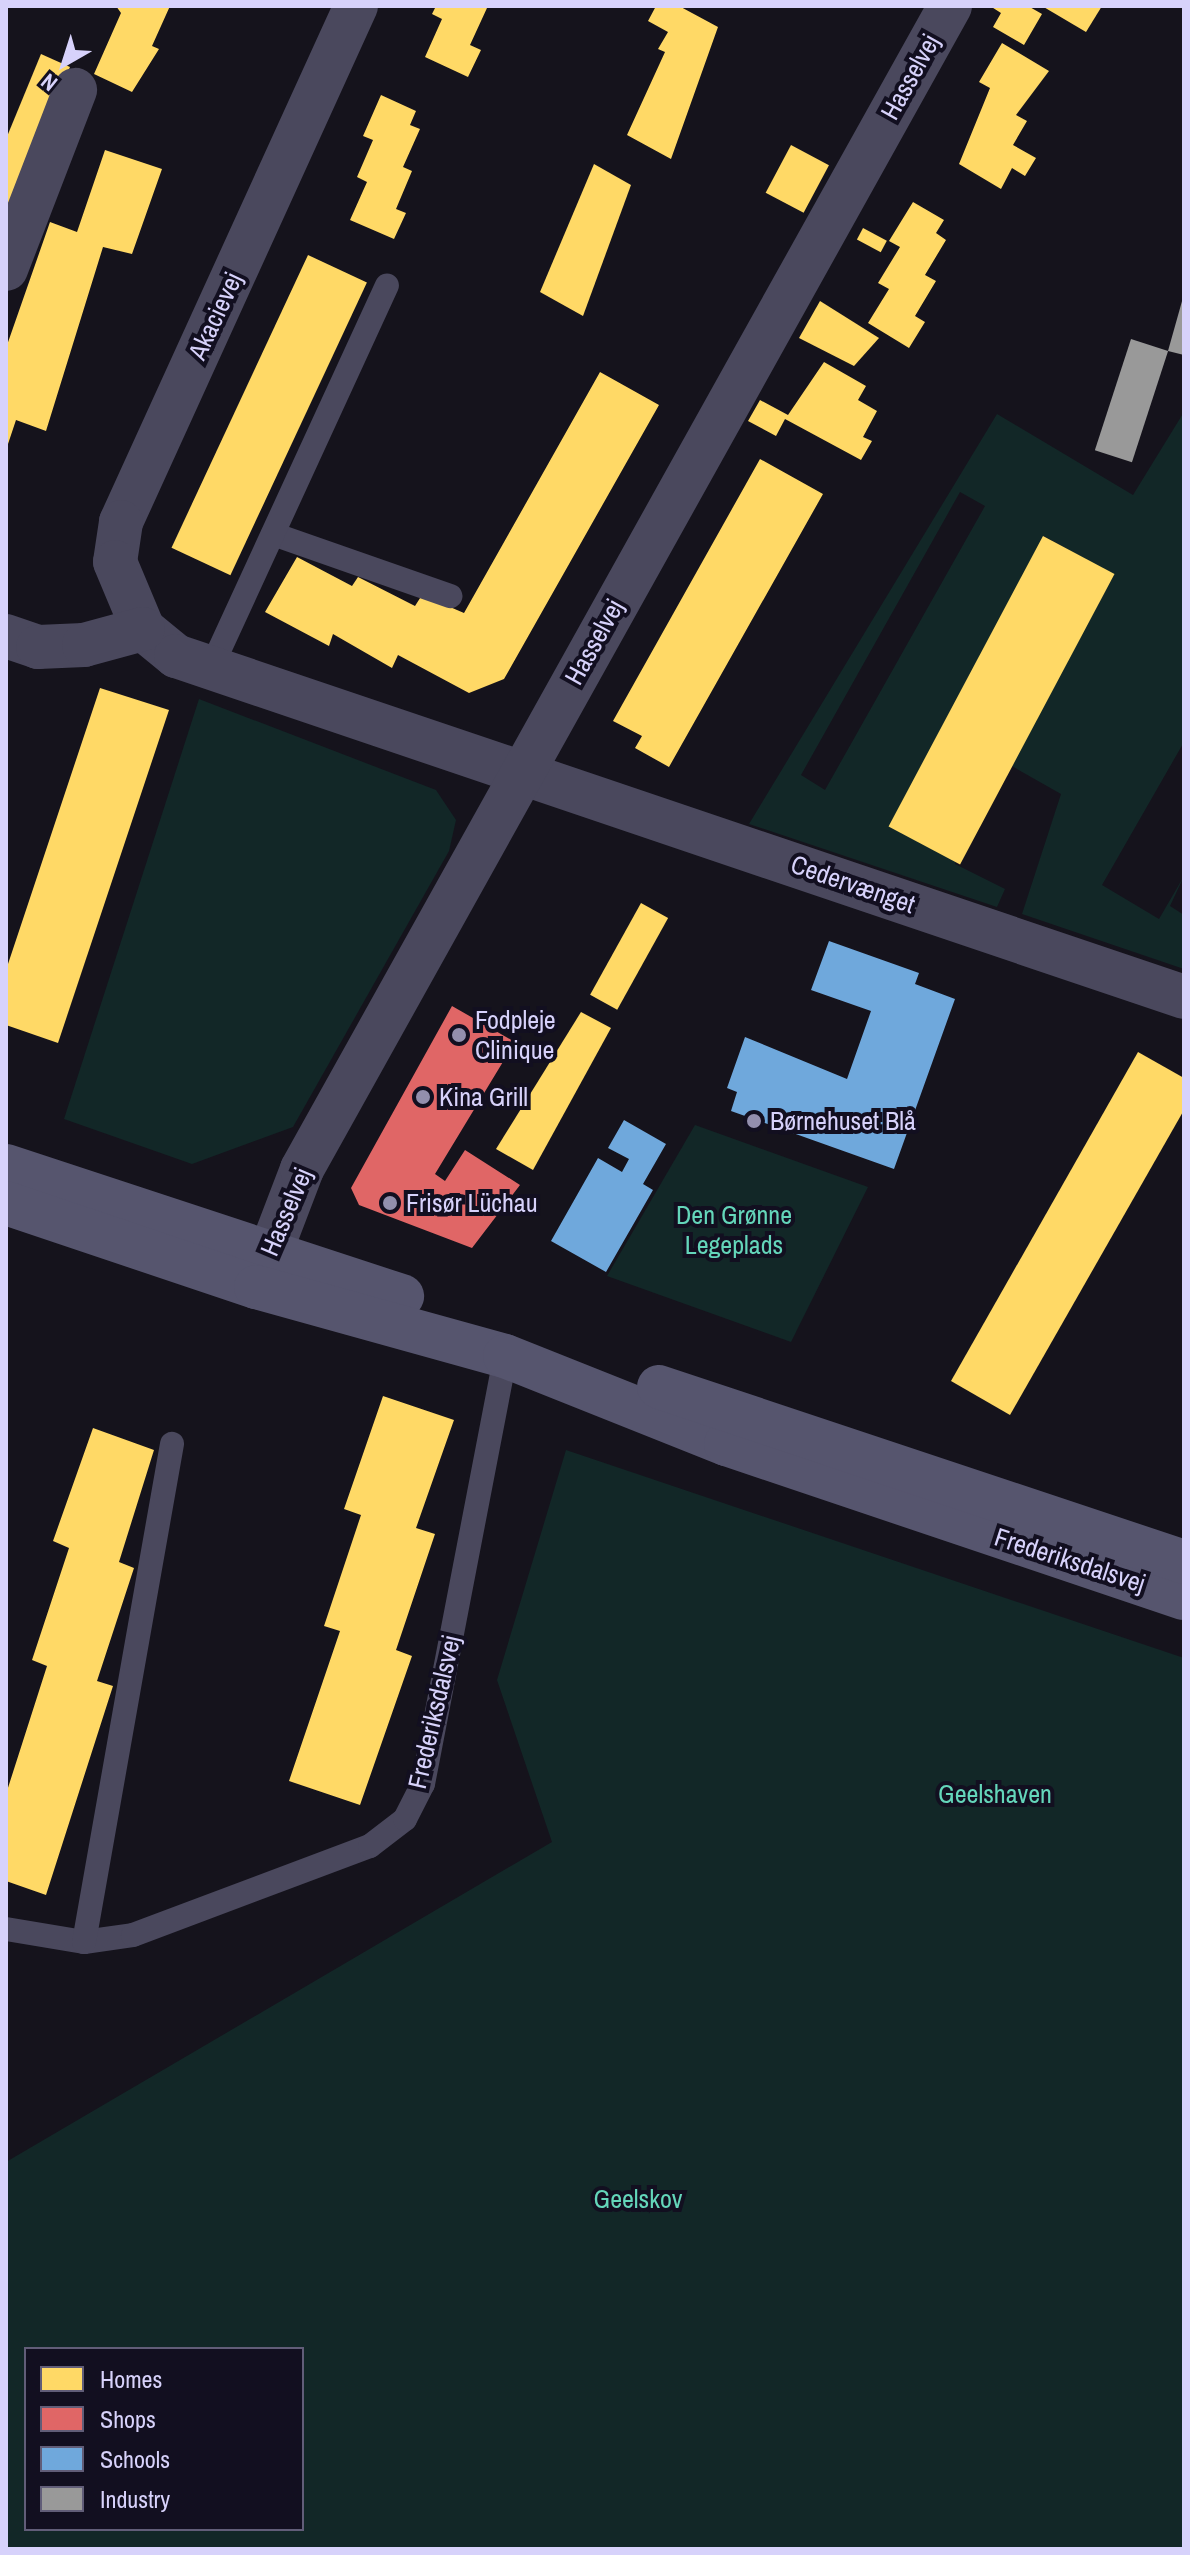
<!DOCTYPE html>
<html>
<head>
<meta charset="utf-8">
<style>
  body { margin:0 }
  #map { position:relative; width:1190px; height:2555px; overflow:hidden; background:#15131c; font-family:"Archivo Narrow",sans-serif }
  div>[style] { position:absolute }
  .green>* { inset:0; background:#122727 }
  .homes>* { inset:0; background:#ffd966; transform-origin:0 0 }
  .shops>* { inset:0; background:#e06666 }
  .schools>* { inset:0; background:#6fa8dc }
  .industry>* { inset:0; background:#999; transform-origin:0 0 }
  .lane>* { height:24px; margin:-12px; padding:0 12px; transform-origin:12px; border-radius:12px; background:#4a485d }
  .street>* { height:44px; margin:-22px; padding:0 22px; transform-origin:22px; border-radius:22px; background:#4a485d }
  .secondary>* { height:44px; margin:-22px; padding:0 22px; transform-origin:22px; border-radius:22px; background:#56556e }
  .dots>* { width:22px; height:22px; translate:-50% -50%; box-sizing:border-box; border:4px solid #120f20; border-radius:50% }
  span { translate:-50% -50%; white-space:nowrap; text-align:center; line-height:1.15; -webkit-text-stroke:8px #120f20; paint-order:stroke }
  .street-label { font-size:26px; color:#d7d2fb }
  .poi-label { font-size:26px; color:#d7d2fb }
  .left { translate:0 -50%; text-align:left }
  .park-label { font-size:26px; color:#64d6ba }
  .frame { position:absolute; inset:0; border:8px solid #d7d2fb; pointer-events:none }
  .legend { position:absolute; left:24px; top:2347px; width:280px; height:184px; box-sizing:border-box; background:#120f20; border:2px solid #615d78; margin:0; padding:10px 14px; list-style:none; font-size:24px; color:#d7d2fb }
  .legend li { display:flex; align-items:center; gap:16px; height:40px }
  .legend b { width:40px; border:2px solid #615d78 }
  .north { position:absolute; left:24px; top:24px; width:80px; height:80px; -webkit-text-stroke:6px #120f20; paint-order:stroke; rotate:219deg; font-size:22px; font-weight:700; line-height:32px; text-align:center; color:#d7d2fb }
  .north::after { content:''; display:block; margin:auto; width:28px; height:36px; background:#d7d2fb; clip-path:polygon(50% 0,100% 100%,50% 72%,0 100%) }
</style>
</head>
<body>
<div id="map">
  <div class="green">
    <div style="clip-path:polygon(evenodd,1184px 412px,1184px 742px,1102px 885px,1159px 919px,1184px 876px,1170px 906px,1184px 915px,1184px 969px,1022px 914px,1061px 794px,1010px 765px,1114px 575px,1044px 536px,955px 864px,1005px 889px,997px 907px,749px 824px,997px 414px,1133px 495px,1184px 412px,960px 492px,985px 506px,825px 790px,801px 775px,960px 492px)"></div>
    <div style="clip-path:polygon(199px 699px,436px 790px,456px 820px,449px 851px,293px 1127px,192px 1164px,64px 1119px)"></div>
    <div style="clip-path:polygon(695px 1125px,868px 1187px,791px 1342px,607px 1276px)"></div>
    <div style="clip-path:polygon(evenodd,566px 1450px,1184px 1658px,1184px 2549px,6px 2549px,6px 2162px,552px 1842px,497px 1680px,566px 1450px,302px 2349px,302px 2529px,26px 2529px,26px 2349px,302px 2349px)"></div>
  </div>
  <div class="homes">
    <div style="clip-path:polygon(116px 6px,170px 6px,152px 46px,159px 49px,132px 92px,94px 74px,121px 13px)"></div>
    <div style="clip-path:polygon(436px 6px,487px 8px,470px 45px,481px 50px,468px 77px,425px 57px,442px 19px,432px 14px)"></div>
    <div style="clip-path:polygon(656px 6px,679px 6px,718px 27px,671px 159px,627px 135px,665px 52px,658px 49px,668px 32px,648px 21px)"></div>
    <div style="clip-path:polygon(990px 6px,1028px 6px,1042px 14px,1024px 45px,993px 27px,1001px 13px)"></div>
    <div style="clip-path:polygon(1042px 6px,1102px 6px,1086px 32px)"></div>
    <div style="clip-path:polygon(1002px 43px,1049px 71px,1016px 115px,1027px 121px,1013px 145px,1036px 158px,1025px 176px,1012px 168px,1001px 189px,959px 164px,990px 88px,979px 82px)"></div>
    <div style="clip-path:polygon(41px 54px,70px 67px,6px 221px,6px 139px)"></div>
    <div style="clip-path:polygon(381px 95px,416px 111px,410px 125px,420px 129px,403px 167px,412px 171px,396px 209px,406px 213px,394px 239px,350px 220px,367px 182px,357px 177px,373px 140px,363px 136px)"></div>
    <div style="left:791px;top:145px;width:43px;height:54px;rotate:28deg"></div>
    <div style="clip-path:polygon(105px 150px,162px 169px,132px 254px,103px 247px,46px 431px,16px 420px,6px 450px,6px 348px,50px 222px,77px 232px)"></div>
    <div style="clip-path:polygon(594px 164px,631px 185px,583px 316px,540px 292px)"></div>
    <div style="clip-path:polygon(913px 202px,944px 220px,936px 233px,946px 240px,925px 275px,936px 281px,915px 316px,925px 322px,909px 348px,868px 323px,889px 289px,878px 283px,900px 247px,889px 241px)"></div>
    <div style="left:863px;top:228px;width:27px;height:13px;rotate:28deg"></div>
    <div style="left:308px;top:255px;width:65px;height:323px;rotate:25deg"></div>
    <div style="clip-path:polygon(820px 301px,879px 338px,854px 366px,799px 338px)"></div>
    <div style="clip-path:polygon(824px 362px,866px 386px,858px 400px,877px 411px,863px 437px,872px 441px,861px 460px,785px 419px,776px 436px,748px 421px,760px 400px,788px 415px)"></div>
    <div style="clip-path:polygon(600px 372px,659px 405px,504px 679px,469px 693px,398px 655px,392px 668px,333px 634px,329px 646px,265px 612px,297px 557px,352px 586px,358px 577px,415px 606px,422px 595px,464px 613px)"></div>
    <div style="clip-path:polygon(760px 459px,823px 494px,669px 767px,635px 748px,642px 736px,613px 721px)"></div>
    <div style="left:1043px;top:536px;width:81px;height:329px;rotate:28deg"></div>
    <div style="clip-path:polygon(100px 688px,169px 710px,58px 1043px,6px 1025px,6px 970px)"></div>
    <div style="left:641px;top:903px;width:31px;height:105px;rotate:29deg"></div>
    <div style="clip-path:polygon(581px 1012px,611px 1028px,533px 1170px,496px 1149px)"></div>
    <div style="clip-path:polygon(1138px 1052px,1184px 1078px,1184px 1110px,1010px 1415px,951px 1381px)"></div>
    <div style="clip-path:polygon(383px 1396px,454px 1420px,416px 1528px,435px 1534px,396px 1650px,412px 1656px,360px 1805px,289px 1781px,340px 1631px,324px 1626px,361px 1515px,344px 1509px)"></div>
    <div style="clip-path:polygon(93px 1428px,154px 1450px,119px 1562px,134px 1568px,97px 1681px,113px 1686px,46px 1895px,6px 1881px,6px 1794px,47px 1666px,32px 1660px,69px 1548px,53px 1541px)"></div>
  </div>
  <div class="shops">
    <div style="clip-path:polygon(452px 1006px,515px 1042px,435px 1174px,445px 1181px,465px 1150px,520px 1185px,472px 1248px,359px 1205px,351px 1188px)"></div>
  </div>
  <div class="schools">
    <div style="clip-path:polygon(829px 941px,919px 973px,915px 984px,955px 999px,894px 1169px,731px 1111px,737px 1092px,727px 1088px,745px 1037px,847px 1079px,871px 1011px,811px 990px)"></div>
    <div style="clip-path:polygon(624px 1120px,666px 1144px,643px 1184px,653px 1190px,606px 1272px,551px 1241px,598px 1158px,622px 1172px,629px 1159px,608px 1148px)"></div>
  </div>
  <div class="industry">
    <div style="clip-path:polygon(1184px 294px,1184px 355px,1168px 351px)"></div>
    <div style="left:1131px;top:339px;width:39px;height:117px;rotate:18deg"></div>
  </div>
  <div class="lane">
    <div style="left:273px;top:534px;width:188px;rotate:19.3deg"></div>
    <div style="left:211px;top:668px;width:421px;rotate:-65.3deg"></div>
    <div style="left:6px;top:1929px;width:79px;rotate:9.5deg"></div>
    <div style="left:84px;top:1942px;width:49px;rotate:-8.1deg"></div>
    <div style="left:133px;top:1935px;width:253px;rotate:-20.6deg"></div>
    <div style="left:370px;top:1846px;width:44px;rotate:-37.6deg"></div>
    <div style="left:405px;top:1819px;width:39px;rotate:-63deg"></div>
    <div style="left:423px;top:1784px;width:444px;rotate:-79.1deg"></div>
    <div style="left:84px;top:1942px;width:506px;rotate:-79.98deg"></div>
  </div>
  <div class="street">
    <div style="left:356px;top:6px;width:567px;rotate:114.49deg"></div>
    <div style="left:121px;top:522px;width:40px;rotate:98.5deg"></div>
    <div style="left:115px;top:562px;width:73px;rotate:67.3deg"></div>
    <div style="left:143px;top:629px;width:43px;rotate:39.3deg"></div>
    <div style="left:176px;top:656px;width:1064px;rotate:18.69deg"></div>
    <div style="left:6px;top:269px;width:192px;rotate:-68.9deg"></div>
    <div style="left:6px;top:636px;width:34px;rotate:19deg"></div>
    <div style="left:38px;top:647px;width:46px;rotate:-2.5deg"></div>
    <div style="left:84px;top:645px;width:61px;rotate:-15.2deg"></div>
    <div style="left:257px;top:1287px;width:126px;rotate:-69.1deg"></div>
    <div style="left:302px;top:1169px;width:1331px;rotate:-60.87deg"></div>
  </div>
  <div class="secondary">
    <div style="left:6px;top:1166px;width:417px;rotate:18.2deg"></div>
    <div style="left:6px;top:1203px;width:264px;rotate:18.6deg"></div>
    <div style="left:256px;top:1287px;width:258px;rotate:15.5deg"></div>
    <div style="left:505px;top:1356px;width:238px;rotate:21.7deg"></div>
    <div style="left:726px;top:1444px;width:483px;rotate:18.6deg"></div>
    <div style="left:659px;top:1387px;width:553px;rotate:18.43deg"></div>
  </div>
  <div class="dots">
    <div style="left:459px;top:1035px;background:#938fad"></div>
    <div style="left:423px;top:1097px;background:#938fad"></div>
    <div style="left:754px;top:1121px;background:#938fad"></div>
    <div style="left:390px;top:1203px;background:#938fad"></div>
  </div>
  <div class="street-label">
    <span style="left:910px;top:77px;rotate:-61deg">Hasselvej</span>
    <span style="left:215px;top:316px;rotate:-65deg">Akacievej</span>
    <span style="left:594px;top:642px;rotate:-61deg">Hasselvej</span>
    <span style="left:853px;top:884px;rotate:19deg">Cedervænget</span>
    <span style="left:286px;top:1212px;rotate:-67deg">Hasselvej</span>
    <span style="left:1070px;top:1560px;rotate:18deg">Frederiksdalsvej</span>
    <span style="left:434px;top:1712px;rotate:-77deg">Frederiksdalsvej</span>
  </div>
  <div class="poi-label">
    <span class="left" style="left:475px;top:1035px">Fodpleje<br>Clinique</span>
    <span class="left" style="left:439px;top:1097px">Kina Grill</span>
    <span class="left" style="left:770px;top:1121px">Børnehuset Blå</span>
    <span class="left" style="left:406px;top:1203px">Frisør Lüchau</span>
  </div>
  <div class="park-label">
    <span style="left:734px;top:1230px">Den Grønne<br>Legeplads</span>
    <span style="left:995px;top:1794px">Geelshaven</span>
    <span style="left:638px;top:2199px">Geelskov</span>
  </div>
  <div class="frame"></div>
  <ul class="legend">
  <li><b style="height:22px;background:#ffd966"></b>Homes</li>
  <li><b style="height:22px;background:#e06666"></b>Shops</li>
  <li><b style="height:22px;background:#6fa8dc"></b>Schools</li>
  <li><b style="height:22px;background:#999"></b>Industry</li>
  </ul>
  <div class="north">N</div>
</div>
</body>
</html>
